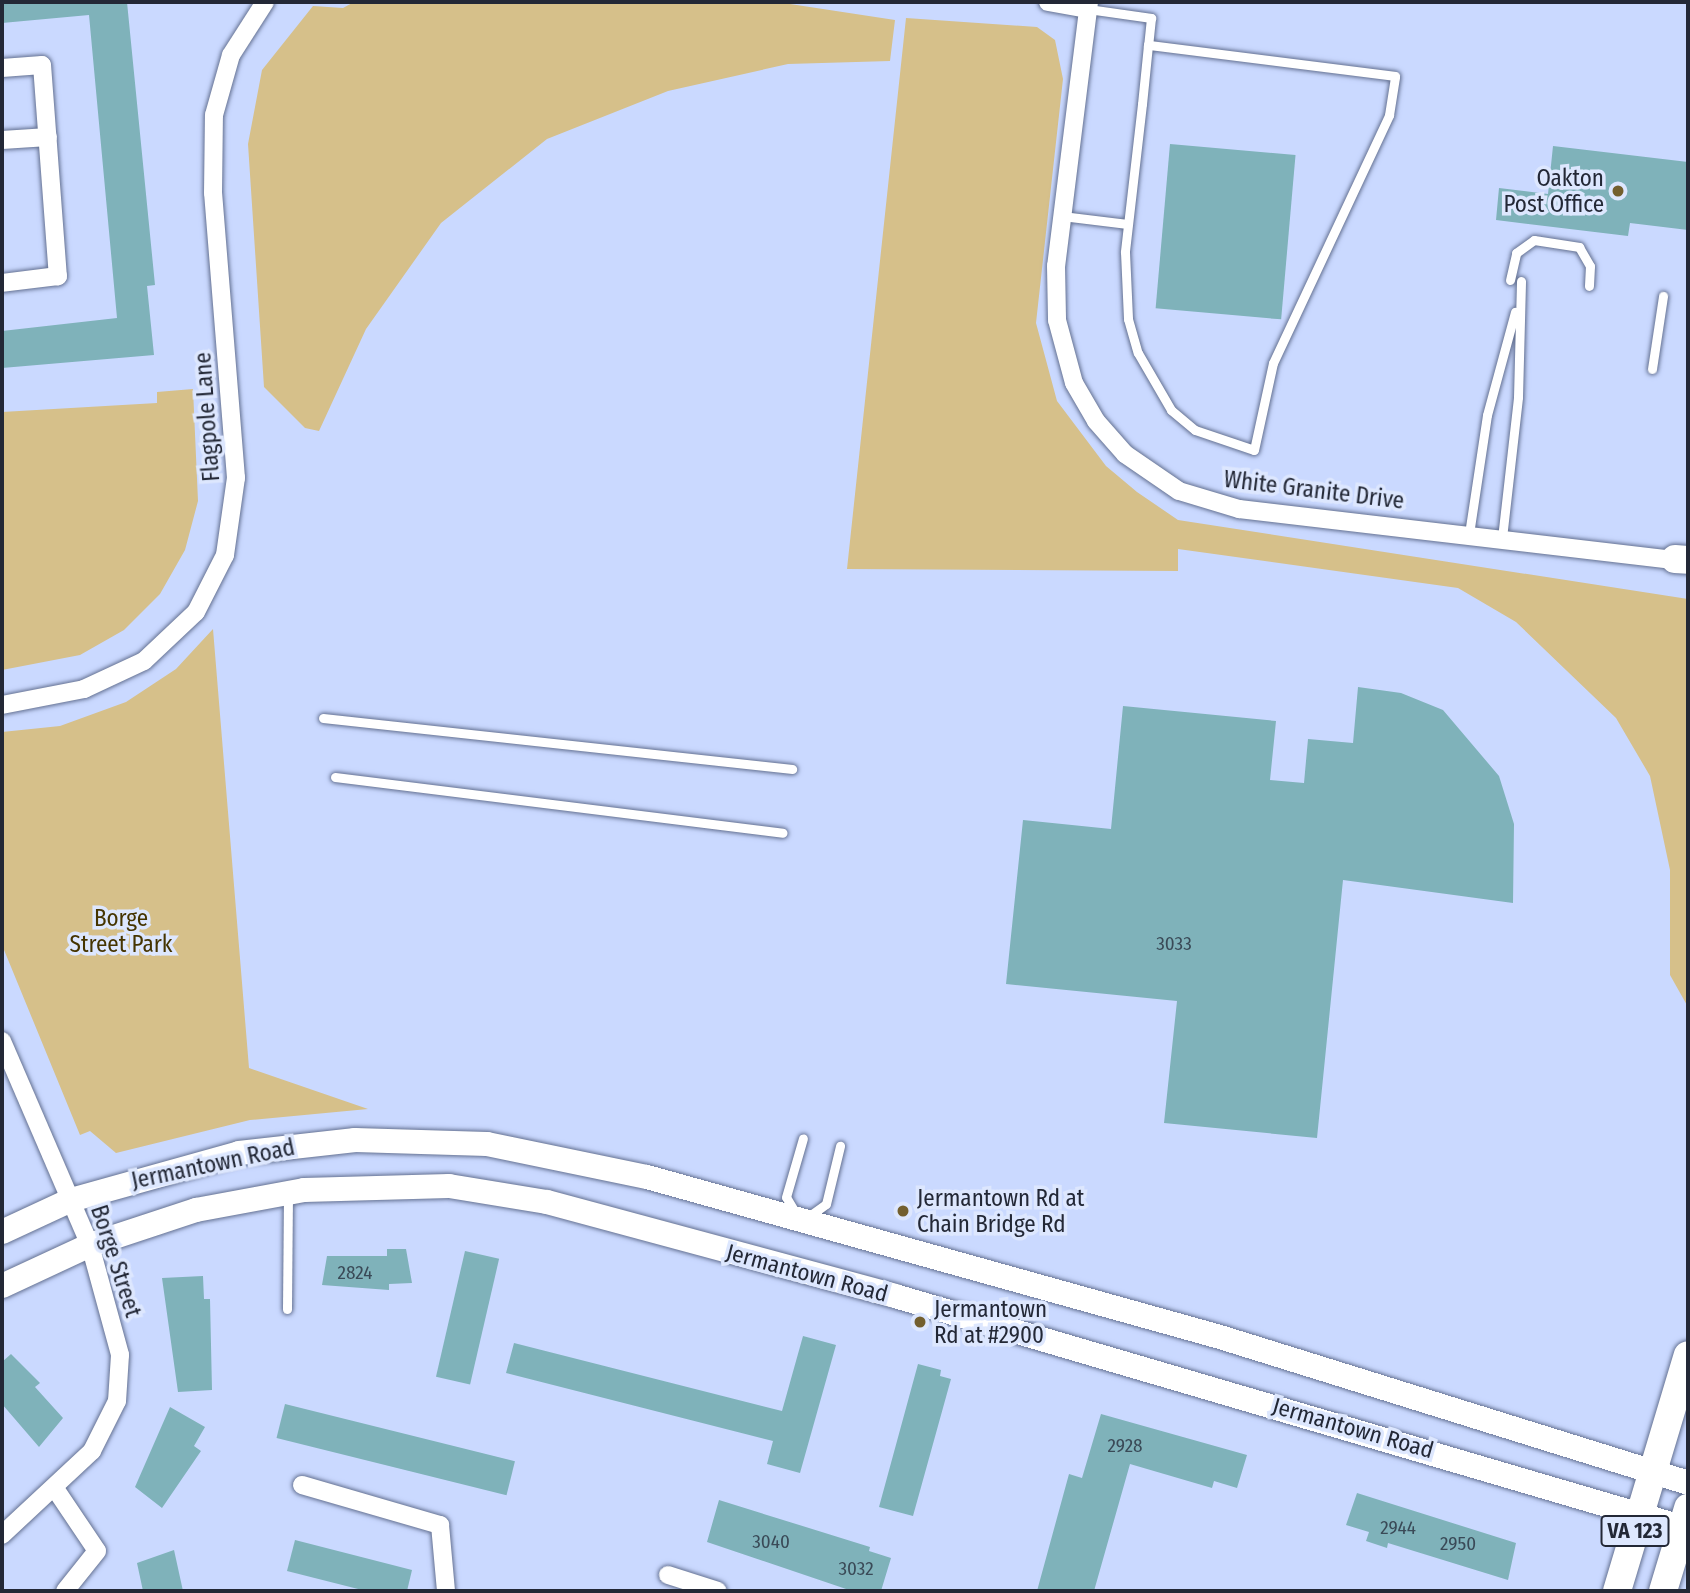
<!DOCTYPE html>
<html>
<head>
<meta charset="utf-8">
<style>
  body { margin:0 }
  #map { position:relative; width:1690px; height:1593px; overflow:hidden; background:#cad9ff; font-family:"Fira Sans Condensed",sans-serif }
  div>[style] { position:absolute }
  .green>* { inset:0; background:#d6c08a }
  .building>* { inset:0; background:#7fb2ba; transform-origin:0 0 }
  .roads { filter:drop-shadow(0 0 2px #647192) drop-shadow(0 0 2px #647192) }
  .service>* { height:9px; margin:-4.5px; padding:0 4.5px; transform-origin:4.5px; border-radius:4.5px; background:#fff }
  .minor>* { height:18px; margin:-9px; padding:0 9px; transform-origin:9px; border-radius:9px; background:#fff }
  .secondary>* { height:24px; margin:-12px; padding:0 12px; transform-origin:12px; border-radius:12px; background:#fff }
  .primary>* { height:28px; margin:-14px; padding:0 14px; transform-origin:14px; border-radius:14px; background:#fff }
  .dots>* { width:19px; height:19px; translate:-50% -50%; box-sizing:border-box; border:4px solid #dde7fe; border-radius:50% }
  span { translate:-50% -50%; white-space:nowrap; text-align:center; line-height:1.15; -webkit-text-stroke:7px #dde7fe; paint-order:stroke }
  .number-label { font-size:19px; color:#3a4a57 }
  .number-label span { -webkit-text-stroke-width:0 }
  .shield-label span { padding:2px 5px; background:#dde7fe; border:2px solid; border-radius:5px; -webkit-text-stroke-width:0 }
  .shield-label { font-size:21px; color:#232836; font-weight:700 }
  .poi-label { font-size:23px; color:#232836 }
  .right { translate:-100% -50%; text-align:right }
  .left { translate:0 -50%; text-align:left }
  .street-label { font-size:23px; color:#232836 }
  .park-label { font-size:23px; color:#453400 }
  .frame { position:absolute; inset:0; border:4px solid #232836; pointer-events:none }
</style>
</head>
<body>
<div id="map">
  <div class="green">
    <div style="clip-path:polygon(354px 2px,777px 2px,895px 20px,890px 61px,788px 64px,668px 91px,547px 139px,441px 223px,366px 329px,319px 431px,305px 428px,264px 387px,248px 144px,262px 70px,313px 6px,343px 8px)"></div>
    <div style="clip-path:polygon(906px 18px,1037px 27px,1055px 40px,1063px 79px,1036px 323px,1057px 401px,1106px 466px,1137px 492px,1178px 520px,1688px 599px,1688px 1007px,1670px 975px,1670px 870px,1650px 776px,1616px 718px,1516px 622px,1458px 588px,1178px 549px,1178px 571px,847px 569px)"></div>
    <div style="clip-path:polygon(193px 389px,198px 501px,185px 550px,160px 594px,124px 630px,80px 655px,2px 670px,2px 412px,157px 403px,157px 392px)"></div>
    <div style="clip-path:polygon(213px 629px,249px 1068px,368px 1109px,250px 1120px,116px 1153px,90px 1131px,80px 1135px,2px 945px,2px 732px,60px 726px,126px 702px,176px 669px)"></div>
  </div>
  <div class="building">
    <div style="clip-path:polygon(2px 2px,127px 2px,155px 285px,147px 286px,154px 355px,2px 368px,2px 331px,117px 318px,89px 15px,2px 23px)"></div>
    <div style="left:1170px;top:144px;width:126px;height:165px;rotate:5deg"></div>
    <div style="clip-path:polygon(1553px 146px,1688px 162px,1688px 230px,1630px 223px,1628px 236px,1496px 220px,1499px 188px,1548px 194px)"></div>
    <div style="clip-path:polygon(1358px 687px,1401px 693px,1443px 710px,1499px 776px,1514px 824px,1513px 903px,1343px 880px,1317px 1138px,1164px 1123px,1177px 1001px,1006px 984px,1023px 820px,1111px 829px,1123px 706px,1276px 721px,1270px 780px,1304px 783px,1308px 739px,1353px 743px)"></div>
    <div style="clip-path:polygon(387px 1249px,406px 1249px,412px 1283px,389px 1284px,389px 1290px,322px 1285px,327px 1256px,387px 1256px)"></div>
    <div style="left:465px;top:1251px;width:35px;height:129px;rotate:13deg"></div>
    <div style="clip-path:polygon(203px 1276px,204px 1299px,210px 1299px,212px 1390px,178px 1392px,162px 1278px)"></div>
    <div style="clip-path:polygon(803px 1336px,836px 1345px,800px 1473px,767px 1464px,773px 1441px,506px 1373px,514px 1343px,782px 1411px)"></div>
    <div style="clip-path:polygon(11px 1354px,40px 1383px,35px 1387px,63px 1418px,39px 1447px,2px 1404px,2px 1362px)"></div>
    <div style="clip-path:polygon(918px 1364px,941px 1370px,940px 1376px,951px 1379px,913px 1516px,879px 1507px)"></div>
    <div style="left:285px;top:1404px;width:237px;height:35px;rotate:14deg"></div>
    <div style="clip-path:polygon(170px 1407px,205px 1427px,194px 1446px,201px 1451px,162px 1508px,135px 1487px)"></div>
    <div style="clip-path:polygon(1101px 1414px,1247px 1455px,1237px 1488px,1214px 1481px,1212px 1488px,1130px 1464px,1094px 1591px,1037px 1591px,1069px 1474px,1082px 1478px)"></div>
    <div style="clip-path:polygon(1357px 1493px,1516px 1543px,1508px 1580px,1388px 1543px,1387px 1548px,1366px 1541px,1369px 1532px,1346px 1525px)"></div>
    <div style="clip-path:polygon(719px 1500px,870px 1547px,869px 1551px,891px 1558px,881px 1591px,852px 1591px,707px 1542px)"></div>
    <div style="clip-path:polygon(295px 1540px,412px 1570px,407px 1591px,366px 1591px,287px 1571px)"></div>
    <div style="clip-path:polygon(174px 1550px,183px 1591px,143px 1591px,137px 1563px)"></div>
  </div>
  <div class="roads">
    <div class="service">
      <div style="left:1088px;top:9px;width:64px;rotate:8.1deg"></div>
      <div style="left:1151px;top:18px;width:27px;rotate:96deg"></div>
      <div style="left:1148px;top:45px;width:59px;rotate:95.8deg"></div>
      <div style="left:1142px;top:104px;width:149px;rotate:96.6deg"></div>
      <div style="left:1125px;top:252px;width:67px;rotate:87.4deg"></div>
      <div style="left:1128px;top:319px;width:35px;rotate:74deg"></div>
      <div style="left:1138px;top:353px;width:66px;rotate:59.9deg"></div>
      <div style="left:1171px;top:410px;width:31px;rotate:40deg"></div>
      <div style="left:1195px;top:430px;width:62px;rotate:18.7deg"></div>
      <div style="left:1254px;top:450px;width:89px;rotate:-77.7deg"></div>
      <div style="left:1273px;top:363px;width:274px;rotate:-64.9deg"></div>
      <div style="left:1389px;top:115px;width:39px;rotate:-81deg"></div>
      <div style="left:1395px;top:76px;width:249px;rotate:-172.8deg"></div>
      <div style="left:1062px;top:216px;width:66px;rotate:6.9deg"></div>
      <div style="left:1510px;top:280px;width:28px;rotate:-77deg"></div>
      <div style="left:1516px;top:253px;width:22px;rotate:-36deg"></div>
      <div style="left:1534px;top:240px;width:46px;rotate:8.8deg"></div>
      <div style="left:1579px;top:247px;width:22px;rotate:60deg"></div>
      <div style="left:1590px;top:266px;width:20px;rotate:93deg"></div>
      <div style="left:1652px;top:369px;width:74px;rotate:-81.4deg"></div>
      <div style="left:1469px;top:534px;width:120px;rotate:-81.4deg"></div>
      <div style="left:1487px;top:415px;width:107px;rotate:-74.8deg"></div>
      <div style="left:1502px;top:538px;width:142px;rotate:-83.5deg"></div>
      <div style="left:1518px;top:397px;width:116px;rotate:-88.5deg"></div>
      <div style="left:323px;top:718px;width:472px;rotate:6.2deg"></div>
      <div style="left:335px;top:777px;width:451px;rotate:7.1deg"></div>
      <div style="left:795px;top:1212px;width:17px;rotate:-121deg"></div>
      <div style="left:786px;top:1197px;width:61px;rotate:-73.9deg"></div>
      <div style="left:808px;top:1217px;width:22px;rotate:-36deg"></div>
      <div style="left:826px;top:1204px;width:60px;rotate:-76.4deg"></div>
      <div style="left:287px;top:1309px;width:115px;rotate:-89.5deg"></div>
    </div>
    <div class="minor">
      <div style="left:1048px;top:2px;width:41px;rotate:9.9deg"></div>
      <div style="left:1089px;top:2px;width:266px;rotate:97.1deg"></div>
      <div style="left:1056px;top:266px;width:54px;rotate:88.9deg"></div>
      <div style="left:1057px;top:320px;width:65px;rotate:74.9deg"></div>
      <div style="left:1074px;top:383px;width:44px;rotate:59.9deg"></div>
      <div style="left:1096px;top:421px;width:44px;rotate:48.7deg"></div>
      <div style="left:1125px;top:454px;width:65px;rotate:34.4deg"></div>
      <div style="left:1179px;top:491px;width:63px;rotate:16.7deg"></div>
      <div style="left:1239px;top:509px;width:448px;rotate:6.7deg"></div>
      <div style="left:2px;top:68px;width:40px;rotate:-4.3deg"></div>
      <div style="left:42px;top:65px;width:212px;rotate:85.7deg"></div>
      <div style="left:58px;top:276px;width:56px;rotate:172.9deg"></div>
      <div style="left:2px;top:140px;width:46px;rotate:-3.7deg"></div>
      <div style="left:2px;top:705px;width:84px;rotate:-11deg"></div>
      <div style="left:84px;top:689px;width:66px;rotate:-25deg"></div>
      <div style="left:144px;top:661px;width:71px;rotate:-43.3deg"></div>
      <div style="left:196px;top:612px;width:64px;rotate:-63deg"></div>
      <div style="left:225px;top:555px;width:78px;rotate:-81.9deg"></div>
      <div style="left:236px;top:478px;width:286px;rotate:-94.6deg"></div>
      <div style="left:213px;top:193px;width:78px;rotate:-89.3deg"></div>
      <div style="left:214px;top:115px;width:62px;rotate:-74.2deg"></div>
      <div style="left:231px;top:55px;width:63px;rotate:-57.3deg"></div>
      <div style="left:2px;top:1041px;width:222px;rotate:66.7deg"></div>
      <div style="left:90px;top:1245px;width:114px;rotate:74.7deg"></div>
      <div style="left:120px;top:1355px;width:46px;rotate:93.7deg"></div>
      <div style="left:117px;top:1401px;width:56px;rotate:116.6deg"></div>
      <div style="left:92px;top:1451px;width:123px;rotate:137deg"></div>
      <div style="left:302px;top:1485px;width:144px;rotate:16.2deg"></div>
      <div style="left:440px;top:1525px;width:66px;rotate:84.8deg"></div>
      <div style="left:56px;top:1490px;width:73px;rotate:56.1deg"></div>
      <div style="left:97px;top:1551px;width:51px;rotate:128.7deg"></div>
      <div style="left:668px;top:1575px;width:52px;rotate:17.7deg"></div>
    </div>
    <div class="secondary">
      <div style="left:2px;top:1232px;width:76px;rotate:-24.9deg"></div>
      <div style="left:71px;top:1200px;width:174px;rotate:-15.6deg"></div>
      <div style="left:239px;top:1153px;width:117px;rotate:-6.4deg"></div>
      <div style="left:355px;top:1140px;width:132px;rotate:1.7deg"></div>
      <div style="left:487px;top:1144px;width:163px;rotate:11.7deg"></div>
      <div style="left:647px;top:1177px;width:595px;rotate:15.6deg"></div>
      <div style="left:1220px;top:1337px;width:490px;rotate:17.3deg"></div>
      <div style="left:2px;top:1286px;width:97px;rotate:-25deg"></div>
      <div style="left:90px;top:1245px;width:112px;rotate:-18.3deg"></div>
      <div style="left:196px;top:1210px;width:110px;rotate:-10.5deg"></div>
      <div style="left:304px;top:1190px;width:145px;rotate:-1.6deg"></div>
      <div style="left:449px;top:1186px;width:99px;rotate:9.3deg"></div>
      <div style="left:547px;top:1202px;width:360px;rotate:15.1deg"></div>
      <div style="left:895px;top:1296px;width:827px;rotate:16.37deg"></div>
    </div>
    <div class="primary">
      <div style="left:1675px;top:559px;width:13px;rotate:4deg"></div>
      <div style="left:1617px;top:1591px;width:246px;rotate:-73.3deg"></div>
      <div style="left:1663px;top:1591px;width:87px;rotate:-73.2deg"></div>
    </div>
  </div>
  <div class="dots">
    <div style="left:1618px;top:191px;background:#735f2e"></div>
    <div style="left:903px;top:1211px;background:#735f2e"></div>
    <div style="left:920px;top:1322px;background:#735f2e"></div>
  </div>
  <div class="number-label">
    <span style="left:1174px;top:944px">3033</span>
    <span style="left:355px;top:1273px">2824</span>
    <span style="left:1125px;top:1446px">2928</span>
    <span style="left:1398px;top:1528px">2944</span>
    <span style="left:771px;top:1542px">3040</span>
    <span style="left:1458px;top:1544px">2950</span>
    <span style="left:856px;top:1569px">3032</span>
  </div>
  <div class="shield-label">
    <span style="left:1635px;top:1531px">VA 123</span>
  </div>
  <div class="poi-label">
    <span class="right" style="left:1604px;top:191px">Oakton<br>Post Office</span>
    <span class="left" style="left:917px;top:1211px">Jermantown Rd at<br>Chain Bridge Rd</span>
    <span class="left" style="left:934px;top:1322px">Jermantown<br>Rd at #2900</span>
  </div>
  <div class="street-label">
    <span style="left:207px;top:417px;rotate:-94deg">Flagpole Lane</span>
    <span style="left:1314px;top:490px;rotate:7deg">White Granite Drive</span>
    <span style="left:213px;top:1164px;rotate:-12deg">Jermantown Road</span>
    <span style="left:116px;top:1261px;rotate:72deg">Borge Street</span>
    <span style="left:807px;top:1273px;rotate:15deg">Jermantown Road</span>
    <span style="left:1353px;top:1428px;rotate:16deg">Jermantown Road</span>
  </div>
  <div class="park-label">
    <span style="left:121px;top:931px">Borge<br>Street Park</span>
  </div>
  <div class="frame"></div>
</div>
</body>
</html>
